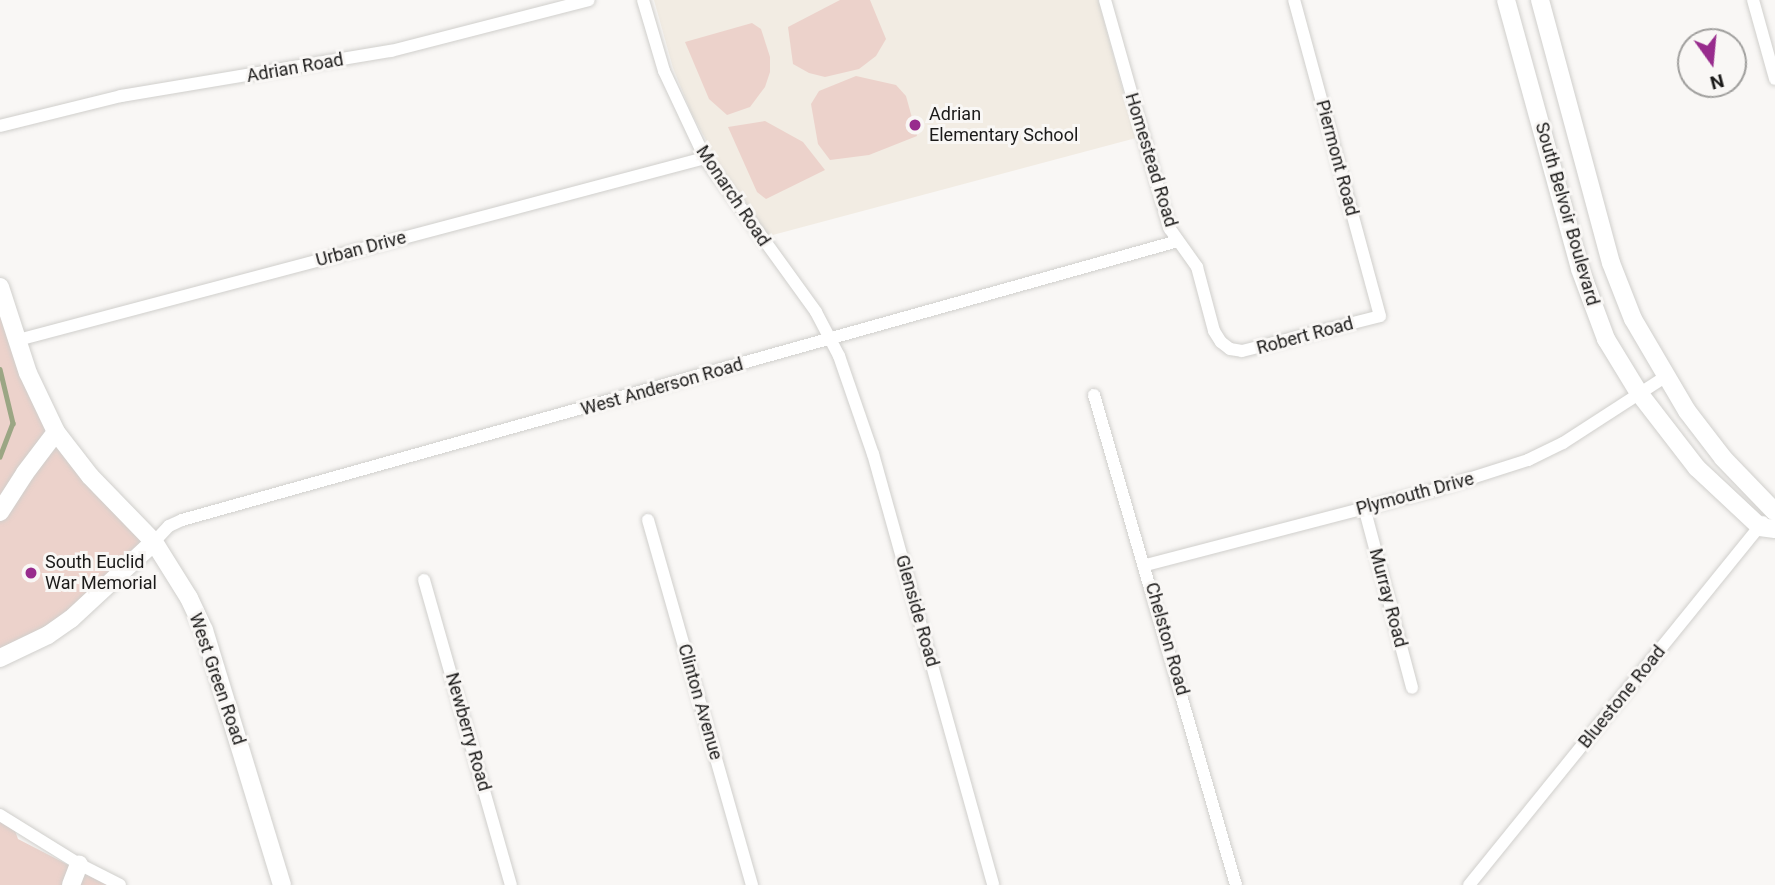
<!DOCTYPE html>
<html>
<head>
<meta charset="utf-8">
<style>
  body { margin:0 }
  #map { position:relative; width:1775px; height:885px; overflow:hidden; background:#f9f7f5; font-family:Roboto,sans-serif }
  div>[style] { position:absolute }
  .built>* { inset:0; background:#f2ece3 }
  .green>* { inset:0; background:#ecd2cb }
  .stream>* { height:4.5px; margin:-2.25px; padding:0 2.25px; transform-origin:2.25px; border-radius:2.25px; background:#9ba684 }
  .roads { filter:drop-shadow(0 0 2px #d0cfcc) drop-shadow(0 0 2px #d0cfcc) }
  .street>* { height:12px; margin:-6px; padding:0 6px; transform-origin:6px; border-radius:6px; background:#fff }
  .secondary>* { height:18px; margin:-9px; padding:0 9px; transform-origin:9px; border-radius:9px; background:#fff }
  .dots>* { width:19px; height:19px; translate:-50% -50%; box-sizing:border-box; border:4px solid #f9f7f5; border-radius:50% }
  span { translate:-50% -50%; white-space:nowrap; text-align:center; line-height:1.15; -webkit-text-stroke:6px #f9f7f5; paint-order:stroke }
  .street-label { font-size:18px; color:#1b1a19 }
  .poi-label { font-size:18px; color:#1b1a19 }
  .left { translate:0 -50%; text-align:left }
  .north { position:absolute; left:1677px; top:28px; width:70px; height:70px; box-sizing:border-box; background:#f9f7f5; border:2px solid #a09f9d; border-radius:50%; rotate:165deg; font-size:19px; font-weight:700; line-height:28px; text-align:center; color:#1b1a19 }
  .north::after { content:''; display:block; margin:auto; width:24px; height:32px; background:#982c8d; clip-path:polygon(50% 0,100% 100%,50% 72%,0 100%) }
</style>
</head>
<body>
<div id="map">
  <div class="built">
    <div style="clip-path:polygon(654px 0,1098px 0,1136px 138px,769px 236px,719px 164px,691px 112px,673px 68px)"></div>
  </div>
  <div class="green">
    <div style="clip-path:polygon(840px 0,870px 0,886px 39px,876px 56px,859px 69px,825px 77px,809px 73px,793px 64px,788px 27px)"></div>
    <div style="clip-path:polygon(752px 23px,761px 29px,770px 57px,770px 72px,765px 87px,750px 107px,727px 115px,709px 99px,685px 42px)"></div>
    <div style="clip-path:polygon(856px 76px,896px 85px,906px 96px,917px 136px,869px 155px,830px 160px,818px 144px,811px 104px,819px 91px)"></div>
    <div style="clip-path:polygon(765px 121px,803px 142px,825px 170px,766px 199px,757px 192px,728px 127px)"></div>
    <div style="clip-path:polygon(0 287px,42px 405px,154px 542px,118px 577px,0 658px)"></div>
    <div style="clip-path:polygon(0 815px,13px 825px,18px 839px,107px 885px,0 885px)"></div>
  </div>
  <div class="stream">
    <div style="left:0;top:369px;width:56px;rotate:76.5deg"></div>
    <div style="left:13px;top:423px;width:36px;rotate:111deg"></div>
  </div>
  <div class="roads">
    <div class="street">
      <div style="left:643px;top:0;width:74px;rotate:73.5deg"></div>
      <div style="left:664px;top:71px;width:96px;rotate:64.8deg"></div>
      <div style="left:705px;top:158px;width:190px;rotate:54.2deg"></div>
      <div style="left:816px;top:312px;width:50px;rotate:62.4deg"></div>
      <div style="left:839px;top:356px;width:104px;rotate:70.9deg"></div>
      <div style="left:873px;top:454px;width:447px;rotate:74.4deg"></div>
      <div style="left:1105px;top:0;width:238px;rotate:74.2deg"></div>
      <div style="left:1170px;top:229px;width:47px;rotate:54.6deg"></div>
      <div style="left:1197px;top:267px;width:66px;rotate:75.1deg"></div>
      <div style="left:1214px;top:331px;width:13px;rotate:58deg"></div>
      <div style="left:1221px;top:342px;width:11px;rotate:38deg"></div>
      <div style="left:1230px;top:349px;width:12px;rotate:9deg"></div>
      <div style="left:1242px;top:351px;width:142px;rotate:-14.2deg"></div>
      <div style="left:1380px;top:316px;width:327px;rotate:-105.2deg"></div>
      <div style="left:1753px;top:0;width:82px;rotate:74.4deg"></div>
      <div style="left:0;top:126px;width:125px;rotate:-13.9deg"></div>
      <div style="left:121px;top:96px;width:274px;rotate:-9.5deg"></div>
      <div style="left:391px;top:51px;width:204px;rotate:-14.4deg"></div>
      <div style="left:18px;top:340px;width:711px;rotate:-14.84deg"></div>
      <div style="left:1094px;top:395px;width:510px;rotate:73.84deg"></div>
      <div style="left:1364px;top:507px;width:187px;rotate:75.1deg"></div>
      <div style="left:648px;top:520px;width:380px;rotate:74.1deg"></div>
      <div style="left:154px;top:542px;width:22px;rotate:-47deg"></div>
      <div style="left:169px;top:526px;width:14px;rotate:-25deg"></div>
      <div style="left:182px;top:520px;width:1034px;rotate:-15.65deg"></div>
      <div style="left:1146px;top:565px;width:298px;rotate:-14.6deg"></div>
      <div style="left:1434px;top:490px;width:99px;rotate:-17.7deg"></div>
      <div style="left:1528px;top:460px;width:39px;rotate:-26deg"></div>
      <div style="left:1563px;top:443px;width:121px;rotate:-32.9deg"></div>
      <div style="left:424px;top:580px;width:317px;rotate:74.1deg"></div>
      <div style="left:0;top:815px;width:93px;rotate:31.8deg"></div>
      <div style="left:79px;top:864px;width:46px;rotate:27.1deg"></div>
      <div style="left:1469px;top:885px;width:467px;rotate:-51deg"></div>
    </div>
    <div class="secondary">
      <div style="left:1506px;top:0;width:279px;rotate:74.6deg"></div>
      <div style="left:1580px;top:269px;width:75px;rotate:69.6deg"></div>
      <div style="left:1606px;top:339px;width:63px;rotate:58.6deg"></div>
      <div style="left:1639px;top:393px;width:95px;rotate:52.3deg"></div>
      <div style="left:1697px;top:468px;width:86px;rotate:43.1deg"></div>
      <div style="left:1760px;top:527px;width:15px;rotate:8deg"></div>
      <div style="left:1540px;top:0;width:272px;rotate:74.9deg"></div>
      <div style="left:1611px;top:263px;width:60px;rotate:68.6deg"></div>
      <div style="left:1633px;top:319px;width:107px;rotate:59.6deg"></div>
      <div style="left:1687px;top:411px;width:59px;rotate:52.5deg"></div>
      <div style="left:1723px;top:458px;width:75px;rotate:46.1deg"></div>
      <div style="left:0;top:287px;width:90px;rotate:72deg"></div>
      <div style="left:28px;top:373px;width:65px;rotate:64.6deg"></div>
      <div style="left:56px;top:432px;width:56px;rotate:52.3deg"></div>
      <div style="left:90px;top:476px;width:92px;rotate:45.9deg"></div>
      <div style="left:154px;top:542px;width:66px;rotate:58deg"></div>
      <div style="left:189px;top:598px;width:35px;rotate:65deg"></div>
      <div style="left:204px;top:630px;width:267px;rotate:73deg"></div>
      <div style="left:0;top:512px;width:46px;rotate:-57.3deg"></div>
      <div style="left:25px;top:473px;width:51px;rotate:-52.9deg"></div>
      <div style="left:0;top:658px;width:53px;rotate:-25.6deg"></div>
      <div style="left:48px;top:635px;width:28px;rotate:-35deg"></div>
      <div style="left:71px;top:619px;width:113px;rotate:-42.9deg"></div>
      <div style="left:71px;top:885px;width:22px;rotate:-69deg"></div>
    </div>
  </div>
  <div class="dots">
    <div style="left:915px;top:125px;background:#982c8d"></div>
    <div style="left:31px;top:573px;background:#982c8d"></div>
  </div>
  <div class="street-label">
    <span style="left:295px;top:68px;rotate:-10deg">Adrian Road</span>
    <span style="left:1337px;top:158px;rotate:75deg">Piermont Road</span>
    <span style="left:1151px;top:160px;rotate:73deg">Homestead Road</span>
    <span style="left:733px;top:196px;rotate:56deg">Monarch Road</span>
    <span style="left:1567px;top:214px;rotate:74deg">South Belvoir Boulevard</span>
    <span style="left:361px;top:249px;rotate:-15deg">Urban Drive</span>
    <span style="left:1305px;top:336px;rotate:-15deg">Robert Road</span>
    <span style="left:662px;top:387px;rotate:-16deg">West Anderson Road</span>
    <span style="left:1415px;top:494px;rotate:-15deg">Plymouth Drive</span>
    <span style="left:1388px;top:598px;rotate:75deg">Murray Road</span>
    <span style="left:917px;top:611px;rotate:74deg">Glenside Road</span>
    <span style="left:1167px;top:639px;rotate:74deg">Chelston Road</span>
    <span style="left:217px;top:679px;rotate:71deg">West Green Road</span>
    <span style="left:1622px;top:697px;rotate:-51deg">Bluestone Road</span>
    <span style="left:700px;top:702px;rotate:74deg">Clinton Avenue</span>
    <span style="left:468px;top:732px;rotate:74deg">Newberry Road</span>
  </div>
  <div class="poi-label">
    <span class="left" style="left:929px;top:125px">Adrian<br>Elementary School</span>
    <span class="left" style="left:45px;top:573px">South Euclid<br>War Memorial</span>
  </div>
  <div class="north">N</div>
</div>
</body>
</html>
